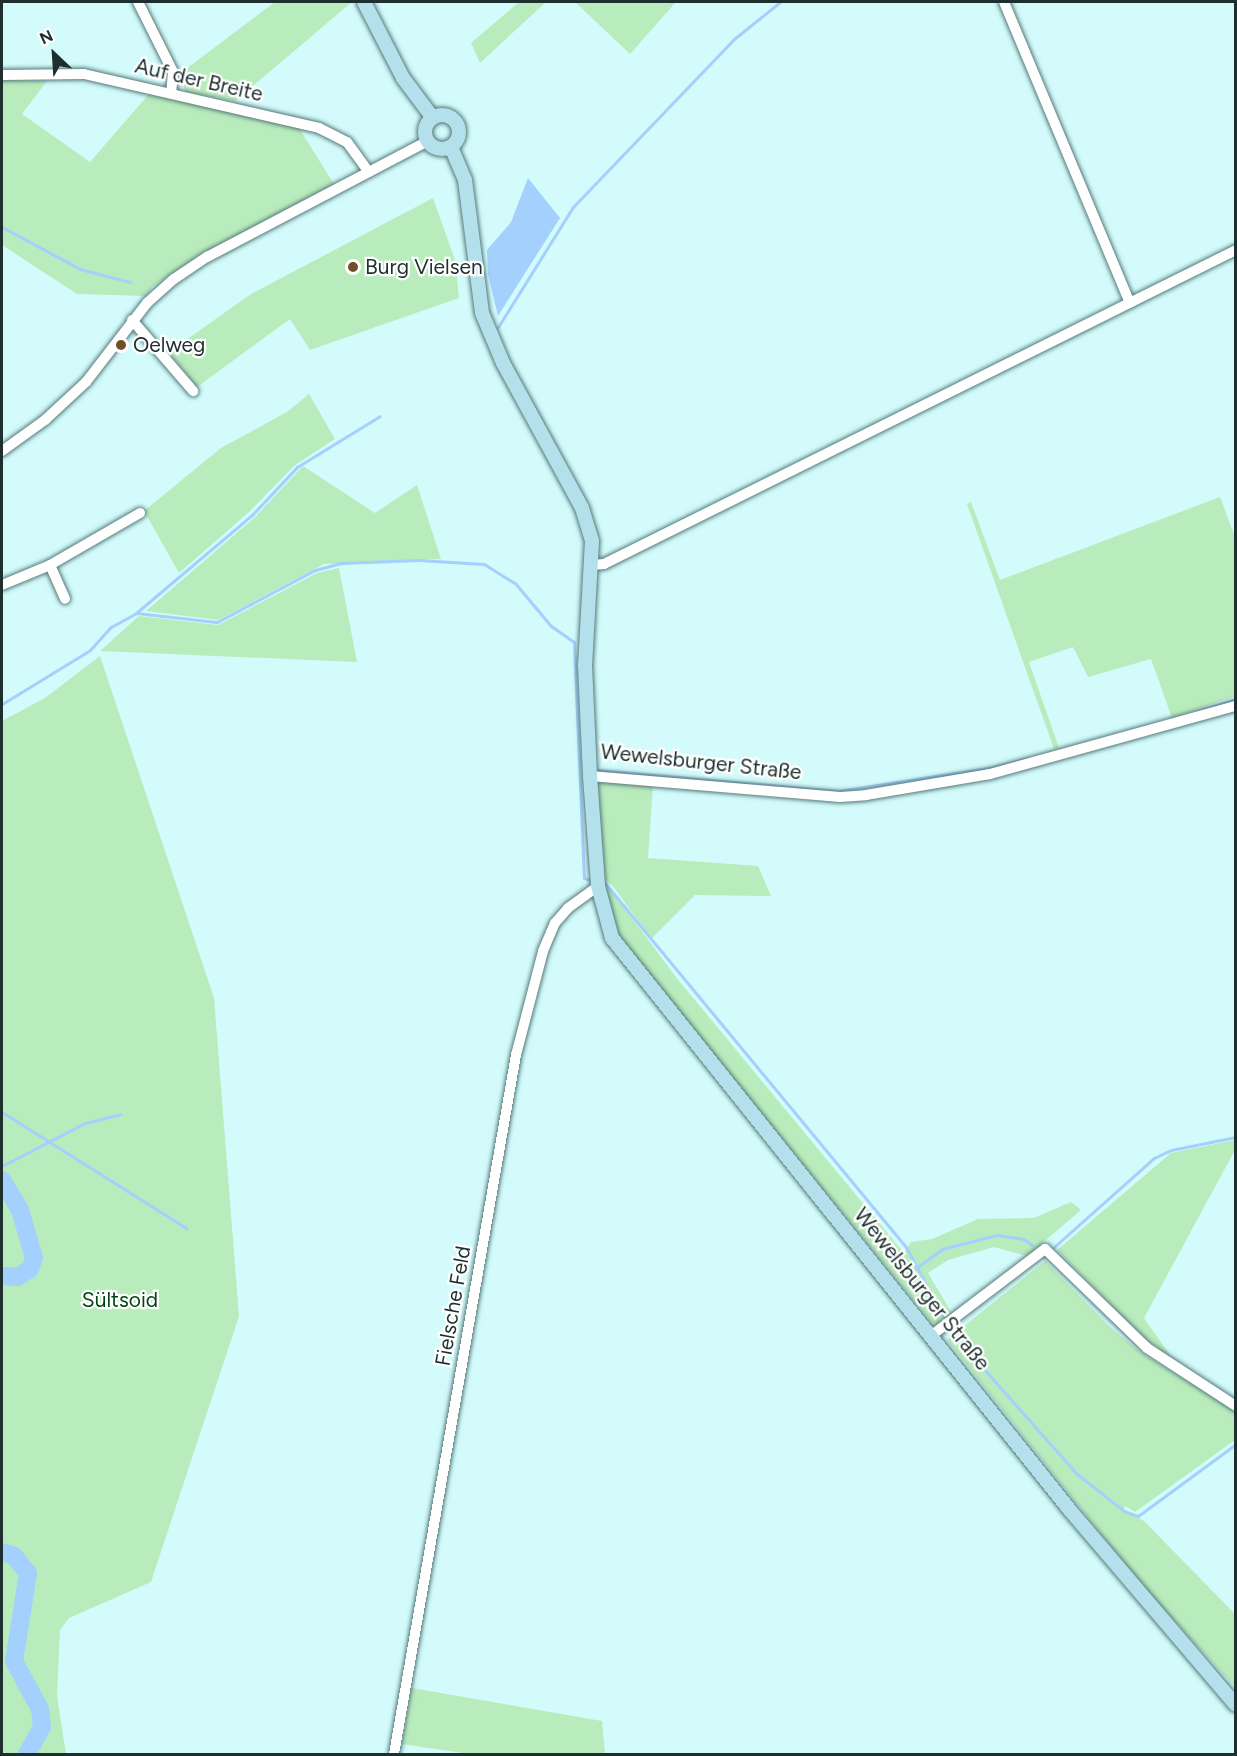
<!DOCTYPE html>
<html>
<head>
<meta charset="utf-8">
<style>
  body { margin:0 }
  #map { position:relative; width:1237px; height:1756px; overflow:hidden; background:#d3fbfb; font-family:Figtree,sans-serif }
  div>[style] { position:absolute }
  .green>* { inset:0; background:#b9ecbc }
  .water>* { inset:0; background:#a3d0fd }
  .stream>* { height:3px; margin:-1.5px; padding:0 1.5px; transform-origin:1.5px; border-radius:1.5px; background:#a3d0fd }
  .river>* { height:18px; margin:-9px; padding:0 9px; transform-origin:9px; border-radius:9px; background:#a3d0fd }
  .roads { filter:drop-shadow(0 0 2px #55797a) drop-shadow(0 0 2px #55797a) }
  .minor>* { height:10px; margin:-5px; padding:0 5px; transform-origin:5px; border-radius:5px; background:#fff }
  .secondary>* { height:14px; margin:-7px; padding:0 7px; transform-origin:7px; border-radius:7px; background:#b4e0eb }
  .secondary>.ring { margin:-7px; padding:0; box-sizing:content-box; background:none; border:14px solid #b4e0eb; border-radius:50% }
  .dots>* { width:16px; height:16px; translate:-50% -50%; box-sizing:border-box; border:3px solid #fff; border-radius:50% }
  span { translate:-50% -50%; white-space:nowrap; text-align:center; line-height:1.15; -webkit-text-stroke:4.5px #fff; paint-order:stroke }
  .street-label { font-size:21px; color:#1f2e2e }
  .poi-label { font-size:21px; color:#1f2e2e }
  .left { translate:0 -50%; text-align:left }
  .park-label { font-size:21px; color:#041 }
  .frame { position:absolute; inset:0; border:3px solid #1f2e2e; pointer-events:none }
  .north { position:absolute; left:24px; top:24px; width:60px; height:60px; -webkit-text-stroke:4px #fff; paint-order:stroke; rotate:335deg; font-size:16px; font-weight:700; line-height:24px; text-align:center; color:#1f2e2e }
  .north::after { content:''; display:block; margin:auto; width:21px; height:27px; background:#1f2e2e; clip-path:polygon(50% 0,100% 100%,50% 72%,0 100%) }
</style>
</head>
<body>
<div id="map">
  <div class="green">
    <div style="clip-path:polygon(275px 2px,352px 2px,235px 101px,186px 92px,178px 75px)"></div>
    <div style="clip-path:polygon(519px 2px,546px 2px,480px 63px,471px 43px)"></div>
    <div style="clip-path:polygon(575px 2px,676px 2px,630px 54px)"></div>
    <div style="clip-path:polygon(2px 80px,47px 81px,22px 114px,90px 162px,149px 94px,297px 125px,334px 184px,203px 253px,153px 286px,146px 296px,77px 294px,2px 245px)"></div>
    <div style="clip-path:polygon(433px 198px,455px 260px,459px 298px,310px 350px,290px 319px,197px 387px,169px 352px,251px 294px)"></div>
    <div style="clip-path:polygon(309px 394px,335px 439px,295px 465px,249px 512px,179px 573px,144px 511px,221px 448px,287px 412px)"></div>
    <div style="clip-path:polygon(303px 466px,375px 513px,417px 485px,441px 559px,324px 564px,218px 620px,146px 611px,254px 518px)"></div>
    <div style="clip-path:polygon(1220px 497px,1235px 537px,1235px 696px,1172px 718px,1151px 659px,1088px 677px,1073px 647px,1029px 662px,1059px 748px,1054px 749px,967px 504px,971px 502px,1000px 580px)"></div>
    <div style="clip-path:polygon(339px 568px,357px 662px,100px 651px,139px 616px,218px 625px,317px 573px)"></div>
    <div style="clip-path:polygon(100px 656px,214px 998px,239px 1316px,151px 1582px,69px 1618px,60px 1630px,57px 1696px,66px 1754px,2px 1754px,2px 721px,45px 698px)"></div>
    <div style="clip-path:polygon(601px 781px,653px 784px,648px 858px,758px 866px,771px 896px,695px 895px,651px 939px,613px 886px,604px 879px,596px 786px)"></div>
    <div style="clip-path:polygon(604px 886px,610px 888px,675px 976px,904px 1253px,911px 1242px,932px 1239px,978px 1219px,1034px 1218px,1071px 1202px,1081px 1210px,1027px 1256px,994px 1247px,948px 1260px,928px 1273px,953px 1315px,939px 1324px,932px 1323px,620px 938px,607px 905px)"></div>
    <div style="clip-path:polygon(1235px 1140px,1235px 1150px,1144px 1318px,1172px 1358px,1145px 1339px,1057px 1250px,1171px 1153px)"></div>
    <div style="clip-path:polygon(1045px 1261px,1110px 1327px,1143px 1354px,1235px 1411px,1235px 1440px,1135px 1512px,1125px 1506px,1124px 1511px,1144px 1521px,1235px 1614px,1235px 1687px,1141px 1584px,947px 1340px)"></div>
    <div style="clip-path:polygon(412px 1688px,602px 1721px,605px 1754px,469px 1754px,402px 1744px)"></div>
  </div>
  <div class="water">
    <div style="clip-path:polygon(528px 178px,560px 218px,498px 316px,488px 274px,487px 250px,511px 222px)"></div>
  </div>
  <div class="stream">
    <div style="left:2px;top:227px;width:89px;rotate:28.3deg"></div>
    <div style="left:80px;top:269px;width:52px;rotate:14.6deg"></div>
    <div style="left:498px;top:327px;width:142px;rotate:-58deg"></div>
    <div style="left:573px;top:207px;width:233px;rotate:-46.2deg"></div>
    <div style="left:734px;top:39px;width:59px;rotate:-38.8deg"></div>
    <div style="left:136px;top:613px;width:152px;rotate:-40.2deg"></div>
    <div style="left:252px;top:515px;width:66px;rotate:-46.8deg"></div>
    <div style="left:297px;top:467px;width:97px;rotate:-31.6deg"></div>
    <div style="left:2px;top:704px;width:103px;rotate:-31.5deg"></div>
    <div style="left:90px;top:650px;width:31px;rotate:-48deg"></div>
    <div style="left:111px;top:627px;width:29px;rotate:-29deg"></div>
    <div style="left:136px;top:613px;width:81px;rotate:6.3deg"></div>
    <div style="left:217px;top:622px;width:111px;rotate:-28deg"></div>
    <div style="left:315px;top:570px;width:27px;rotate:-15deg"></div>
    <div style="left:341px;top:563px;width:77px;rotate:-2.2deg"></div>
    <div style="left:418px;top:560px;width:66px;rotate:3.5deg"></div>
    <div style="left:484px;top:564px;width:36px;rotate:32deg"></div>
    <div style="left:515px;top:583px;width:56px;rotate:50.1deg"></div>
    <div style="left:551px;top:626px;width:28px;rotate:35deg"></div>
    <div style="left:574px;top:642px;width:236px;rotate:87.6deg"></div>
    <div style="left:584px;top:878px;width:6px;rotate:18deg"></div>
    <div style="left:1197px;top:711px;width:41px;rotate:-17.1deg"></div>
    <div style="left:599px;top:770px;width:240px;rotate:5deg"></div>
    <div style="left:838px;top:791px;width:153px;rotate:-8.7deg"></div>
    <div style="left:989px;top:768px;width:38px;rotate:-14deg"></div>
    <div style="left:604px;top:882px;width:474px;rotate:50.4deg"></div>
    <div style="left:906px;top:1247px;width:78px;rotate:61.8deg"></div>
    <div style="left:2px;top:1112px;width:218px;rotate:32.2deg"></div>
    <div style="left:2px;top:1166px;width:93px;rotate:-27.4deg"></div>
    <div style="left:85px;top:1123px;width:36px;rotate:-14deg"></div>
    <div style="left:1054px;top:1247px;width:134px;rotate:-41.7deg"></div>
    <div style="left:1154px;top:1158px;width:19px;rotate:-25deg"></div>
    <div style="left:1171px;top:1150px;width:66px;rotate:-11.3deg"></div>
    <div style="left:916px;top:1268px;width:32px;rotate:-36deg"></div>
    <div style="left:942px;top:1249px;width:56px;rotate:-14.5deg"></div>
    <div style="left:996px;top:1235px;width:28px;rotate:8deg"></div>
    <div style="left:1024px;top:1239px;width:10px;rotate:37deg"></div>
    <div style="left:953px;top:1334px;width:187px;rotate:48.5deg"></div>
    <div style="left:1077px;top:1474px;width:60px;rotate:38.2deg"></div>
    <div style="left:1124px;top:1511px;width:15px;rotate:20deg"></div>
    <div style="left:1138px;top:1516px;width:122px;rotate:-36.3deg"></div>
  </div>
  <div class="river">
    <div style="left:2px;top:1180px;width:35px;rotate:59deg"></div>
    <div style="left:20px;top:1210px;width:50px;rotate:73.7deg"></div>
    <div style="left:34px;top:1258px;width:12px;rotate:110deg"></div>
    <div style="left:30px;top:1269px;width:15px;rotate:148deg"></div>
    <div style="left:17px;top:1277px;width:15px;rotate:-176deg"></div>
    <div style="left:2px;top:1552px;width:13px;rotate:18deg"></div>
    <div style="left:14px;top:1556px;width:22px;rotate:51deg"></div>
    <div style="left:28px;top:1573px;width:89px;rotate:99deg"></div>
    <div style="left:14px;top:1661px;width:55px;rotate:61.6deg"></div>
    <div style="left:40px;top:1709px;width:18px;rotate:84deg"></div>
    <div style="left:42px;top:1727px;width:31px;rotate:119deg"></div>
  </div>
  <div class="roads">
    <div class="minor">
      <div style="left:138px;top:2px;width:78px;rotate:63.4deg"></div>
      <div style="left:173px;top:72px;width:21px;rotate:95deg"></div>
      <div style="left:1004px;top:2px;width:326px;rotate:67.3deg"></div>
      <div style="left:2px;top:75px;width:82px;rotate:-0.7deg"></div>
      <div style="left:84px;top:74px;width:241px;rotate:12.9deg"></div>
      <div style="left:319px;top:128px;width:31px;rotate:27deg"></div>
      <div style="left:347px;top:142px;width:37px;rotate:54deg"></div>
      <div style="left:132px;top:320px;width:94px;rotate:49.3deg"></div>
      <div style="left:2px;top:451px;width:53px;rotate:-35.8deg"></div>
      <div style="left:45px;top:420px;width:56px;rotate:-42.8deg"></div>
      <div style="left:86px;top:382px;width:100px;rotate:-52.3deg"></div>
      <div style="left:147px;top:303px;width:36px;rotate:-42deg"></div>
      <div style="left:174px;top:279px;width:40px;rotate:-34deg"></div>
      <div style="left:207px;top:257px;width:250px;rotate:-27.7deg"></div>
      <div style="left:50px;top:565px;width:37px;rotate:66deg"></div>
      <div style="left:592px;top:565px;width:12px;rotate:-5deg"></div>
      <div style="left:604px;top:564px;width:706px;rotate:-26.42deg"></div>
      <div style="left:2px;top:585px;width:52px;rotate:-22.6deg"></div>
      <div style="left:50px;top:565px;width:104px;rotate:-30deg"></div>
      <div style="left:590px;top:776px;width:251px;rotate:4.8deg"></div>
      <div style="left:840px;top:797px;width:26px;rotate:-4deg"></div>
      <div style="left:866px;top:795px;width:126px;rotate:-9.6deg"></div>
      <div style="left:990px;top:774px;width:255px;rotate:-15.5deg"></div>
      <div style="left:932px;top:1335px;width:142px;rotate:-37.3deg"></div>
      <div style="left:1045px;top:1249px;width:142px;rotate:44.1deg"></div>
      <div style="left:1147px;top:1348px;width:106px;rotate:33.1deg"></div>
      <div style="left:394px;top:1754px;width:710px;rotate:-80.1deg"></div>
      <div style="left:516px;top:1055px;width:107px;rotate:-75.4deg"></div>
      <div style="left:543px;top:951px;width:30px;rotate:-67deg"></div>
      <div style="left:555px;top:923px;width:20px;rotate:-49deg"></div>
      <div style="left:568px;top:908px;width:37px;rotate:-36deg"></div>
    </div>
    <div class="secondary">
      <div style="left:364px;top:2px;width:85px;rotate:62.8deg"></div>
      <div style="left:403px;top:78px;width:50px;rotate:53.1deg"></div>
      <div class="ring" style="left:425px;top:115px;width:20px;height:20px"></div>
      <div style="left:451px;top:147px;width:36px;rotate:67deg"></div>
      <div style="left:465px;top:180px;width:134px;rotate:82.7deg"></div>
      <div style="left:482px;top:313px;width:54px;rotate:67.2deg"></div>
      <div style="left:503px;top:363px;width:165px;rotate:61.4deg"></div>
      <div style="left:582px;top:508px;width:34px;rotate:73deg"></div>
      <div style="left:592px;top:541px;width:124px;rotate:93.2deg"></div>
      <div style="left:585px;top:665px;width:111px;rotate:87.4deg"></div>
      <div style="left:590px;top:776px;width:110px;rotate:85.8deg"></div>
      <div style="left:598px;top:886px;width:54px;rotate:74.9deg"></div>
      <div style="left:612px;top:938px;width:731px;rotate:51.33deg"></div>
      <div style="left:1069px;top:1509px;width:257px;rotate:49.6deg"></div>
    </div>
  </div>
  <div class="dots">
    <div style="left:353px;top:267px;background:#715027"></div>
    <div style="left:121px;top:345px;background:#715027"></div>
  </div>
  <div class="street-label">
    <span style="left:199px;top:80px;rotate:13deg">Auf der Breite</span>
    <span style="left:701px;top:762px;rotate:6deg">Wewelsburger Straße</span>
    <span style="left:922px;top:1289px;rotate:51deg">Wewelsburger Straße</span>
    <span style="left:453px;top:1306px;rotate:-80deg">Fielsche Feld</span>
  </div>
  <div class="poi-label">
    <span class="left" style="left:365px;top:267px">Burg Vielsen</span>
    <span class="left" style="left:133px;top:345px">Oelweg</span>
  </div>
  <div class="park-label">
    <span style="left:120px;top:1300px">Sültsoid</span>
  </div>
  <div class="frame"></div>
  <div class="north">N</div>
</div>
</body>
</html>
